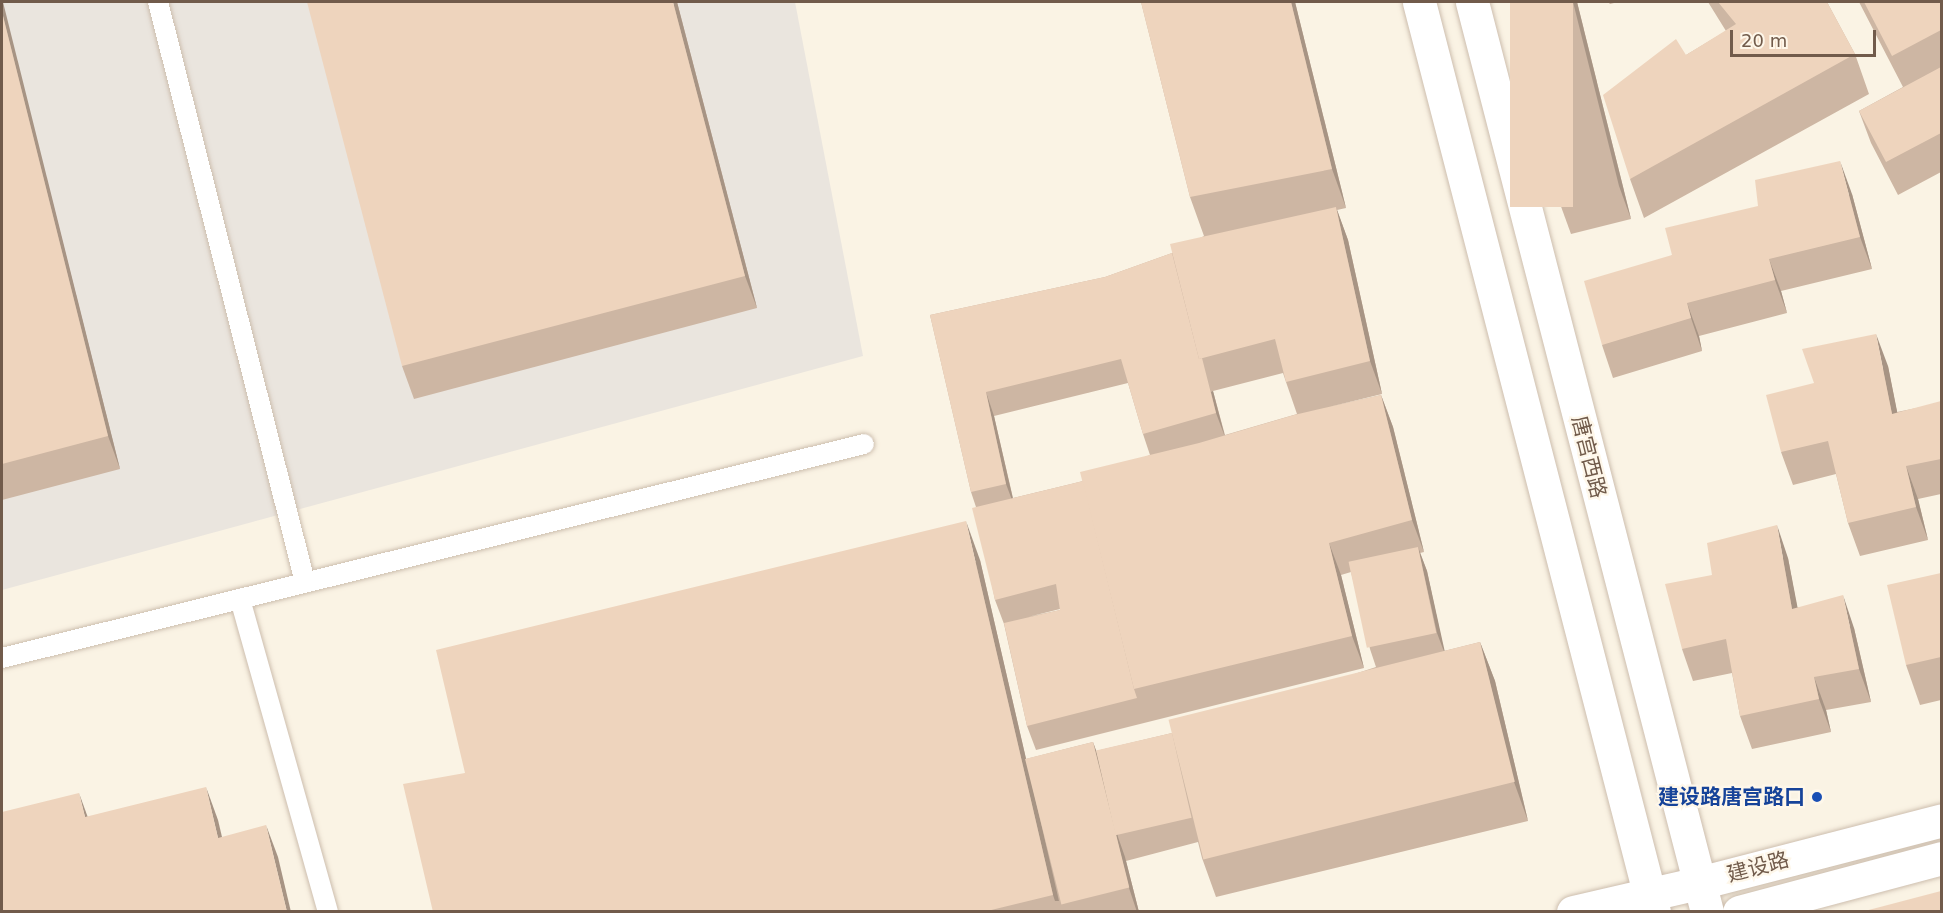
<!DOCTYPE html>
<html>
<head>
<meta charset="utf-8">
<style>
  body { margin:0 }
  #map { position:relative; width:1943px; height:913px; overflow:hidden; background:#faf3e4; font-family:"DejaVu Sans","Noto Sans SC",sans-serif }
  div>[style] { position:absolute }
  .industrial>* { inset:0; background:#eae5de }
  .roads { filter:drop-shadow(0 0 2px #cdbeae) drop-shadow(0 0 2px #cdbeae) }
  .lane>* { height:20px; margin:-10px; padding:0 10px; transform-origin:10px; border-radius:10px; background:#fff }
  .street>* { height:33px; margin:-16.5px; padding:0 16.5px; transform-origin:16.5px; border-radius:16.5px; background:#fff }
  .secondary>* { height:33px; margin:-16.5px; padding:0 16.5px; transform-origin:16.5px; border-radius:16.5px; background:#fff }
  .wall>* { inset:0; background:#cdb6a3 }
  .shaded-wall>* { inset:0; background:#a79484 }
  .building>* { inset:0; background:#eed4bd; transform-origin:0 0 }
  .dots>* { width:16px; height:16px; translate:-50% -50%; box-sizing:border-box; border:3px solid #fef7ea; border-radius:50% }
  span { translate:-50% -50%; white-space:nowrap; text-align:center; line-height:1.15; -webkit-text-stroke:4.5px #fef7ea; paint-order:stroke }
  .street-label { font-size:21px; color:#715b4b }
  .transit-label { font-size:21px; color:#164399; font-weight:700 }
  .right { translate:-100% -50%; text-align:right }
  .frame { position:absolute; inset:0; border:3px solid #715b4b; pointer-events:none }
  .scale { position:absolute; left:1730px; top:30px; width:146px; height:27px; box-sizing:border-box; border:3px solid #715b4b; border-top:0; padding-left:8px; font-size:18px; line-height:21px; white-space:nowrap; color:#715b4b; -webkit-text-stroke:4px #fef7ea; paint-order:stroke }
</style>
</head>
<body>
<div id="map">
  <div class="industrial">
    <div style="clip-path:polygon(2px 2px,795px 2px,863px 356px,2px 590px)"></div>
  </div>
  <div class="roads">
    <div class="lane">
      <div style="left:158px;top:2px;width:598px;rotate:75.78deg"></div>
      <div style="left:240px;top:599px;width:325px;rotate:74.3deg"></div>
      <div style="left:2px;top:658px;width:888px;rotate:-13.94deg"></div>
    </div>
    <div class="street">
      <div style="left:1419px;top:2px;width:940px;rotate:75.52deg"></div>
      <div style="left:1472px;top:2px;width:940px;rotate:75.52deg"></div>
    </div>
    <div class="secondary">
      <div style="left:1573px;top:912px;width:129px;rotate:-13deg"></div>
      <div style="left:1699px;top:883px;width:251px;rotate:-14.5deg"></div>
      <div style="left:1739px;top:912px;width:210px;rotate:-14.9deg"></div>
    </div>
  </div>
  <div class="wall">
    <div style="clip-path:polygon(2px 2px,120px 469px,2px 500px)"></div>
    <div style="clip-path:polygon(677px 2px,757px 308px,414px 399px,402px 366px)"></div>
    <div style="clip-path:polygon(evenodd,1141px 2px,1295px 2px,1346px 208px,1337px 210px,1348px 240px,1382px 394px,1329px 407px,1381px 395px,1393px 427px,1424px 552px,1420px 553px,1427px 571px,1444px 651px,1480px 642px,1495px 681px,1528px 821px,1216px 897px,1202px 858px,1198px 842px,1126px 861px,1125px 857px,1139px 912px,433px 912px,465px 773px,980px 560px,1026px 759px,1093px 742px,1096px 751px,1172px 733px,1376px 667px,1370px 649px,1351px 572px,1341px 575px,1364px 668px,1036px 750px,1027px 726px,1004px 624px,995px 600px,976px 507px,971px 492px,930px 315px,1105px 277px,1172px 253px,1204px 236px,1190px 197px,1141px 2px,1283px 373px,1286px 382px,1297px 414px,1225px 435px,1213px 391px,1283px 373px,1141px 2px,1128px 383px,1143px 434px,1150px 455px,1083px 481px,1013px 498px,994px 416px,1128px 383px,1141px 2px,1060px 609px,1060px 610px,1028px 617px,1060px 609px)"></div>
    <div style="clip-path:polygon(1510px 2px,1577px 2px,1631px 219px,1571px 234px,1559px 201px)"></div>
    <div style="clip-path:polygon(1608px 2px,1618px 2px,1610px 4px)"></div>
    <div style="clip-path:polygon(1708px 2px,1827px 2px,1855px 54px,1869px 94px,1644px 218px,1630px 179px,1686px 55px,1726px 31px)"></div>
    <div style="clip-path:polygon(1859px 2px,1941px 2px,1941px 172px,1898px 195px,1871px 143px,1859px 111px,1903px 87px)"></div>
    <div style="clip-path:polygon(1852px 194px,1872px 269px,1781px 291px,1787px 313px,1699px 336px,1702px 351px,1613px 378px,1602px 345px,1672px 255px)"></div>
    <div style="clip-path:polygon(1888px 366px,1897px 412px,1941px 403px,1941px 494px,1918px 499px,1928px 540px,1860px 556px,1848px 523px,1836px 474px,1793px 485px,1781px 452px)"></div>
    <div style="clip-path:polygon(1788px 558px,1797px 607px,1854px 628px,1871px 702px,1826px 710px,1831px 732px,1752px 749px,1740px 716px,1732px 673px,1693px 681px,1682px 649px,1712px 575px)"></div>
    <div style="clip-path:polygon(1941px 573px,1941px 700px,1920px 705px,1906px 665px)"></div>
  </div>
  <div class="shaded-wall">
    <div style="clip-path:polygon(2px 2px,3px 2px,120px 469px,108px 436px,2px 12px)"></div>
    <div style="clip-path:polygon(673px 2px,677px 2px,757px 308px,745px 276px)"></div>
    <div style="clip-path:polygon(1291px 2px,1295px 2px,1346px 208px,1332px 169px)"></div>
    <div style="clip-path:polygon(1573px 2px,1577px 2px,1631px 219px,1619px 186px)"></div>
    <div style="clip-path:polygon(1840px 161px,1852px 194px,1872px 269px,1860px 237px)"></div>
    <div style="clip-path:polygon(1336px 207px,1348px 240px,1382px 394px,1370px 361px)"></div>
    <div style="clip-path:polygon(1769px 259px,1781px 291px,1787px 313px,1775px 280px)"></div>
    <div style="clip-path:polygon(1687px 303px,1699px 336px,1702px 351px,1691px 318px)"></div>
    <div style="clip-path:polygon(1876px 334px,1888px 366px,1904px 446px,1892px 414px)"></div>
    <div style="clip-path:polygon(1213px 391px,1225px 437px,1216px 413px,1211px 392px)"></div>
    <div style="clip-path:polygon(986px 392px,994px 416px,1015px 508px,1006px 484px)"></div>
    <div style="clip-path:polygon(1381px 395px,1393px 427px,1424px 552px,1412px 520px)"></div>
    <div style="clip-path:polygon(1906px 466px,1918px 499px,1928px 540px,1916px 507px)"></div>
    <div style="clip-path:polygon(966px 521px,980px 560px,1059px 901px,1055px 901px,1053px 895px)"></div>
    <div style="clip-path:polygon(1777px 525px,1788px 558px,1804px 641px,1792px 609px)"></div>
    <div style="clip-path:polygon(1329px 543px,1341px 575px,1364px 668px,1352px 636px)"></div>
    <div style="clip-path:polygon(1418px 547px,1427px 571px,1446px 657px,1437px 633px)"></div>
    <div style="clip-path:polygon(1843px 595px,1854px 628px,1871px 702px,1859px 669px)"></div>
    <div style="clip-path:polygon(1480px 642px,1495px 681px,1528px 821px,1514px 782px)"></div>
    <div style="clip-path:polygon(1814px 677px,1826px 710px,1831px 732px,1819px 699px)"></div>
    <div style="clip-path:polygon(1093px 742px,1105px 775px,1118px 837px,1125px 857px,1139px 912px,1137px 912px,1129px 888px)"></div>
    <div style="clip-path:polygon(206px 787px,218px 820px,230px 871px,218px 838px)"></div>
    <div style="clip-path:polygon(79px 793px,91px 826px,85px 817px)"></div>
    <div style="clip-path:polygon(266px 825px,278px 857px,291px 912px,287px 912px)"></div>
  </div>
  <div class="building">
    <div style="clip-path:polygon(307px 2px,673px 2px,745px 276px,402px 366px)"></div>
    <div style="clip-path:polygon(1141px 2px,1291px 2px,1332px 169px,1190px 197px)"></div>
    <div style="left:1510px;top:2px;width:63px;height:205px"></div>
    <div style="clip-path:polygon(1718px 2px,1827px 2px,1855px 54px,1630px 179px,1603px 95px,1676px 39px,1686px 55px,1736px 24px)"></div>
    <div style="clip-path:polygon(1864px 2px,1941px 2px,1941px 30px,1892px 56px)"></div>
    <div style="clip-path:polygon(2px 12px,108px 436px,2px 464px)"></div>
    <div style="clip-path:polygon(1941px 67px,1941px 133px,1886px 162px,1859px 111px)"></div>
    <div style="clip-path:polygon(1840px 161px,1860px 237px,1769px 259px,1775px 280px,1687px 303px,1691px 318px,1602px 345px,1584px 281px,1672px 255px,1665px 228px,1758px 206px,1755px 180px)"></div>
    <div style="clip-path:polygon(1336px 207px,1370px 361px,1286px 382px,1275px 339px,1199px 359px,1170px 244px)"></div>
    <div style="clip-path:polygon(1172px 253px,1199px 359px,1202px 358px,1216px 413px,1143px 434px,1121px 359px,986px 392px,1006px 484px,971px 492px,930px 315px,1105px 277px)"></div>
    <div style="clip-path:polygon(1876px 334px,1892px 414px,1941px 401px,1941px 459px,1906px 466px,1916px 507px,1848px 523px,1828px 441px,1781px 452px,1766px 395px,1814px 383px,1802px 349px)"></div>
    <div style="clip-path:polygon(1381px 395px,1412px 520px,1329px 543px,1352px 636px,1134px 689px,1080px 472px,1199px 443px,1294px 415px)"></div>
    <div style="clip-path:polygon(1083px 481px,1134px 689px,1137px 698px,1027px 726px,1004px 623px,1060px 610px,1056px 584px,995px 600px,972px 508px)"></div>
    <div style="clip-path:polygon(966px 521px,1053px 895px,983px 912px,433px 912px,403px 784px,465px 773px,436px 650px)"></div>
    <div style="clip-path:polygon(1777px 525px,1792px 609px,1843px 595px,1859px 669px,1814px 677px,1819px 699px,1740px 716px,1726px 639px,1682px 649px,1665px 584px,1712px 575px,1707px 543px)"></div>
    <div style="left:1418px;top:547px;width:88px;height:71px;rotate:78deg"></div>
    <div style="clip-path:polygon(1941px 573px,1941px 657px,1906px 665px,1887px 585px)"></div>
    <div style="left:1480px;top:642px;width:144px;height:321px;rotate:76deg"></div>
    <div style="left:1172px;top:733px;width:87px;height:78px;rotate:77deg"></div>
    <div style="left:1093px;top:742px;width:150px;height:70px;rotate:76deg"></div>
    <div style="clip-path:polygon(206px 787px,218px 838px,266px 825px,287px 912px,2px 912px,2px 812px,79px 793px,85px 817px)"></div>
    <div style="clip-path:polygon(1941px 891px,1941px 912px,1861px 912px)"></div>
  </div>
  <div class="dots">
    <div style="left:1817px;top:797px;background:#1a4fb4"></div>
  </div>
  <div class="street-label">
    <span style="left:1589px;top:457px;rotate:76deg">唐宫西路</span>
    <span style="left:1758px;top:867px;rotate:-15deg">建设路</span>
  </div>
  <div class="transit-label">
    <span class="right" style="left:1805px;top:797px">建设路唐宫路口</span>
  </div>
  <div class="frame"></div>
  <div class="scale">20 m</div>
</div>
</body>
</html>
